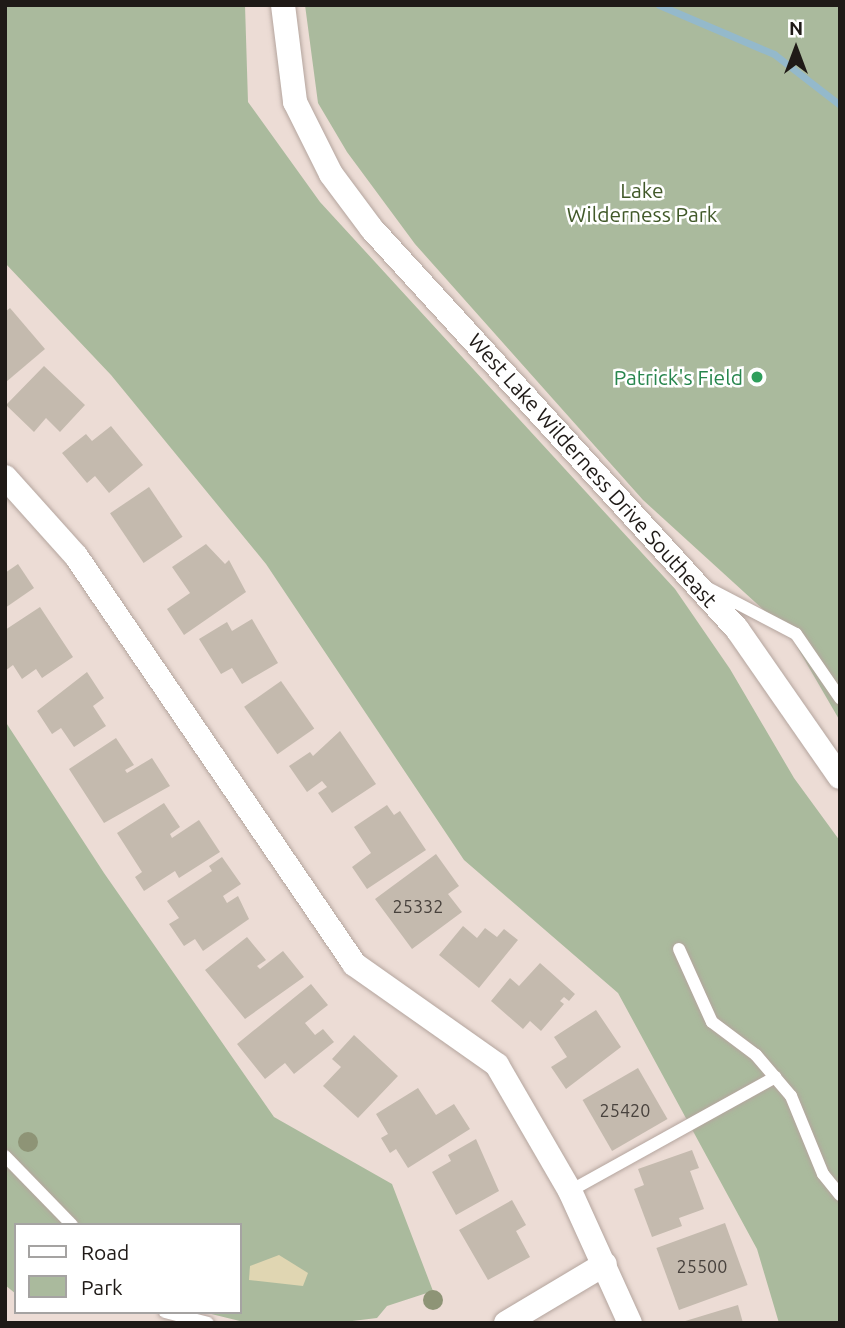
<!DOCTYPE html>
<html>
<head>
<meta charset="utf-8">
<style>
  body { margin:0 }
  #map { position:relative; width:845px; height:1328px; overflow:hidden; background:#ecdcd5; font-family:Ubuntu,sans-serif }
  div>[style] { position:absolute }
  .green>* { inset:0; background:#aaba9d }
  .sand>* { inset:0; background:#e0d6b2 }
  .stream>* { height:7px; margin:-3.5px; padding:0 3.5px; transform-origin:3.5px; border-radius:3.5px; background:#94b9cb }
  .building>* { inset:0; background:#c4baae; transform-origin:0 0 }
  .roads { filter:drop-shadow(0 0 2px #b4a59e) drop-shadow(0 0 2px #b4a59e) }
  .service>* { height:12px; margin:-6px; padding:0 6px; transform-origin:6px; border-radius:6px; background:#fff }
  .minor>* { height:24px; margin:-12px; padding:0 12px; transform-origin:12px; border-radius:12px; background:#fff }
  .trees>* { width:20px; height:20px; margin:-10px; border-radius:50%; background:#8e9476 }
  .dots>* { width:19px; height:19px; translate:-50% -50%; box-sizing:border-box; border:4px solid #fff; border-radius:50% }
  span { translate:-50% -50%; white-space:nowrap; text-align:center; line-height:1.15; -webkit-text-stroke:5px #fff; paint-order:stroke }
  .number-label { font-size:18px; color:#48423d }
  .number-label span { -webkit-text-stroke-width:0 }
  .park-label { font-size:21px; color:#415929 }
  .leisure-label { font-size:21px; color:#27864d }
  .right { translate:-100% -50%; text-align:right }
  .street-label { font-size:21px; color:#1f1a17 }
  .frame { position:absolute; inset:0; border:7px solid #1f1a17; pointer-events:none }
  .legend { position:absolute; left:14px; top:1223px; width:228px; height:91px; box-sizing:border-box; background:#fff; border:2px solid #a5a3a2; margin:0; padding:9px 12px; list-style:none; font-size:21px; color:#1f1a17 }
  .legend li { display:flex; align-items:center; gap:14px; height:35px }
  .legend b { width:35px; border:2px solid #a5a3a2 }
  .north { position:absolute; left:761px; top:14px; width:70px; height:70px; -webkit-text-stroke:5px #fff; paint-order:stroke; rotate:0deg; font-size:19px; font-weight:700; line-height:28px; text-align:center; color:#1f1a17 }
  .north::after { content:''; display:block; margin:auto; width:24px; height:32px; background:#1f1a17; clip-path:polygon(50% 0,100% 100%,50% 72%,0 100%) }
</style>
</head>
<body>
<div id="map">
  <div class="green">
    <div style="clip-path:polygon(5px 5px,245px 5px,248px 102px,320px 202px,675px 589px,730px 669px,794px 778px,840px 841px,840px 1323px,779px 1323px,757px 1249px,618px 993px,464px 860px,266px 564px,111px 375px,5px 263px)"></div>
    <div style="clip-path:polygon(305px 5px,840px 5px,840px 721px,789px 633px,643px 500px,415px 244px,347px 152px,318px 103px)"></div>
    <div style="clip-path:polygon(5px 721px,104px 873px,274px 1117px,392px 1184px,433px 1291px,387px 1306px,377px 1318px,336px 1323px,248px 1323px,203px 1312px,240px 1312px,240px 1225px,16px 1225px,16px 1294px,5px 1285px)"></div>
  </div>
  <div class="sand">
    <div style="clip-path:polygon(279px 1255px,308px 1273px,303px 1286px,249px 1280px,250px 1266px)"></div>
  </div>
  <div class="stream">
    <div style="left:659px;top:5px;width:125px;rotate:23.1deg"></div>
    <div style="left:774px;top:54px;width:83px;rotate:37.7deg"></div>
  </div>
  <div class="building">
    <div style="clip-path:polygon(10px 308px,45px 349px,6px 382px,5px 312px)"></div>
    <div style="clip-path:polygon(44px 366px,85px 405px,60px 432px,46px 418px,34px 432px,6px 405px)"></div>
    <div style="clip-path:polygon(111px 426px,143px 465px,109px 493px,95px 476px,87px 483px,62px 453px,86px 434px,92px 441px)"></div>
    <div style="left:149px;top:487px;width:60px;height:47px;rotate:56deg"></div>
    <div style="clip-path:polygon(206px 544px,225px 564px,229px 560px,246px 592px,184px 635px,167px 609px,190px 593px,172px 567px)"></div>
    <div style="clip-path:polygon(18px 564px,34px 588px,5px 608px,5px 573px)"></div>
    <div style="clip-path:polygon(40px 607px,73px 657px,42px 678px,36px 669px,22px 679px,13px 665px,5px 671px,5px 630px)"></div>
    <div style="clip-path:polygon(252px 619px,278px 663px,242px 684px,232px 668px,221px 674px,199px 639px,227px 622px,232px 631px)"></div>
    <div style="clip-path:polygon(87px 672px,104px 698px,93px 706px,106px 726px,74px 747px,61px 728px,52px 734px,37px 711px)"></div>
    <div style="left:281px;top:681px;width:58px;height:45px;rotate:55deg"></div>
    <div style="clip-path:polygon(340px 731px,376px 784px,332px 813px,318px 793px,327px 787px,322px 781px,307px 792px,289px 766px,310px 752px,313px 756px)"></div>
    <div style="clip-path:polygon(116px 738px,134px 765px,125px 770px,127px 773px,152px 758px,170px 786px,104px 823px,69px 769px)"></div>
    <div style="clip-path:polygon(164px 803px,180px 827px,170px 834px,172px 838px,199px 820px,220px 852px,179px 878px,175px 871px,144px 891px,135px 877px,142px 872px,117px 833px)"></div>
    <div style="clip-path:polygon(387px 805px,394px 815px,400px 811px,426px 850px,367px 889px,352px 867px,371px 853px,354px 827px)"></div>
    <div style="clip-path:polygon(436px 854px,459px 886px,448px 894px,462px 912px,412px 949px,375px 899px)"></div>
    <div style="clip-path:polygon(222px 857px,241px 884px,223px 896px,227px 903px,238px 896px,249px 919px,203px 951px,195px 939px,184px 946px,169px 924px,179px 918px,167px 901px,212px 871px,209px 866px)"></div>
    <div style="clip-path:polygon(463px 926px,477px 938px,485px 928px,497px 937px,504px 929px,518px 940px,479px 988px,439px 955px)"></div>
    <div style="clip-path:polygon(247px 937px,266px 960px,257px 966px,260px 969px,283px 951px,304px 977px,245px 1019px,205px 970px)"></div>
    <div style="clip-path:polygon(540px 963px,575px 994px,569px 1001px,564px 997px,560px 1001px,564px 1004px,541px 1031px,530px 1021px,523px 1029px,491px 1001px,510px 978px,519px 986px)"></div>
    <div style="clip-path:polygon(311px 984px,328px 1005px,305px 1023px,315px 1035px,323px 1029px,334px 1042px,294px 1074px,285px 1063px,265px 1079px,237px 1044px)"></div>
    <div style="clip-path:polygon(596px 1010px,621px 1047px,566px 1089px,551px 1067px,567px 1057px,554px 1037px)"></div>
    <div style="clip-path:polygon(354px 1035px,398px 1076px,358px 1118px,323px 1086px,341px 1067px,332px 1059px)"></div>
    <div style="left:638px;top:1068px;width:59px;height:64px;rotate:60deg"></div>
    <div style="clip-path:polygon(418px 1088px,436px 1115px,454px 1104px,470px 1129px,408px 1168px,396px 1149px,390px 1153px,381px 1138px,388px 1134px,376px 1114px)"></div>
    <div style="clip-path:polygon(476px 1139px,499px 1191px,456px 1215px,432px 1172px,451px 1161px,448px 1155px)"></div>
    <div style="clip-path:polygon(692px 1150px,699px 1168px,690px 1171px,704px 1209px,679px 1218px,682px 1226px,652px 1237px,634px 1189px,644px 1185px,638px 1169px)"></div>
    <div style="clip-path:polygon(512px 1200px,526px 1225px,516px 1231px,530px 1257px,488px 1280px,459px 1230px)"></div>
    <div style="left:725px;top:1223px;width:66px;height:73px;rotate:70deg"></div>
    <div style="clip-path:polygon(738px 1305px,743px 1323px,682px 1323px,682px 1322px)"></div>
  </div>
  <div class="roads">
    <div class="service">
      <div style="left:708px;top:588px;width:99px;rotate:27.6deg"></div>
      <div style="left:796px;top:634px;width:78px;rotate:55.5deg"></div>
      <div style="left:679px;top:949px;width:80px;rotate:65.7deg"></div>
      <div style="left:712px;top:1022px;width:55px;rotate:36.9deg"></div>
      <div style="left:756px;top:1055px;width:54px;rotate:49.5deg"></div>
      <div style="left:791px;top:1096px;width:84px;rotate:67.7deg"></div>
      <div style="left:823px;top:1174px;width:27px;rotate:51deg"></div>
      <div style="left:5px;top:1156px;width:96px;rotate:45.8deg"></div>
      <div style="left:570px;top:1191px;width:235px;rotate:-29deg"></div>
      <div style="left:165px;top:1312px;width:44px;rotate:14.3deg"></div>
    </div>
    <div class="minor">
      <div style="left:283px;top:5px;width:98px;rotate:82.9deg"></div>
      <div style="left:295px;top:102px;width:80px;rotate:63.4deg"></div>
      <div style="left:331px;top:174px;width:69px;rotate:53.3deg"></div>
      <div style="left:372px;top:229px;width:542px;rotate:47.62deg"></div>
      <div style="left:737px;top:629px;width:180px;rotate:55.2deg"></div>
      <div style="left:5px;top:477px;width:106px;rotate:48.1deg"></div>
      <div style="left:76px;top:556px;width:494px;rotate:55.7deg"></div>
      <div style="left:354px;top:964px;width:175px;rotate:35.2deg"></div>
      <div style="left:497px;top:1065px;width:146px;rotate:59.9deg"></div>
      <div style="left:570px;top:1191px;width:145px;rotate:65.6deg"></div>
      <div style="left:506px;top:1323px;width:115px;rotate:-30.8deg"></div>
    </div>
  </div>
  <div class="trees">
    <div style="left:28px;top:1142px"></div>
    <div style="left:433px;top:1300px"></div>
  </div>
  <div class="dots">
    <div style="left:757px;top:377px;background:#2e9e5b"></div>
  </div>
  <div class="number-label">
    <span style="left:418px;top:906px">25332</span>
    <span style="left:625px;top:1110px">25420</span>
    <span style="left:702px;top:1266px">25500</span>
  </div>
  <div class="park-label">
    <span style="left:642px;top:202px">Lake<br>Wilderness Park</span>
  </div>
  <div class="leisure-label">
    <span class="right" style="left:743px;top:377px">Patrick's Field</span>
  </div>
  <div class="street-label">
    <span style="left:593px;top:470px;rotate:48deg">West Lake Wilderness Drive Southeast</span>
  </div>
  <div class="frame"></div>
  <ul class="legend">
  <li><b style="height:9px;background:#fff"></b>Road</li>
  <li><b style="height:19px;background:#aaba9d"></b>Park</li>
  </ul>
  <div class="north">N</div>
</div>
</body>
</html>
